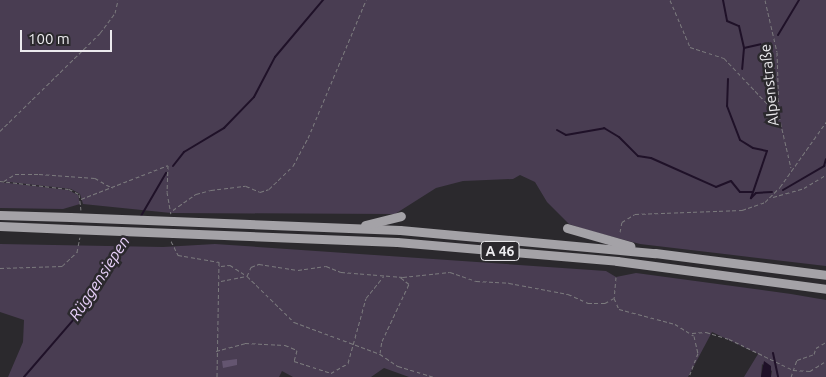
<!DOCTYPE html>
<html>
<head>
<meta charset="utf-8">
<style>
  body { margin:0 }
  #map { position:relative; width:826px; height:377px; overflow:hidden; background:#2b292d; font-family:Ubuntu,sans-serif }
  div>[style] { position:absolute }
  .green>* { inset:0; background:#493d52 }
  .water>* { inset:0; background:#1f1128 }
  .stream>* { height:2px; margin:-1px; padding:0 1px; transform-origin:1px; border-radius:1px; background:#1f1128 }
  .building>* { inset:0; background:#645570 }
  .path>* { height:1px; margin-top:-0.5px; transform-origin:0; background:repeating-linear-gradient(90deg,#7b7a7d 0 4px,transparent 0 6.5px) }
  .highway>* { height:9px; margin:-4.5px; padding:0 4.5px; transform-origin:4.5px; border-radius:4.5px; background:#a4a2a7 }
  .highway-bridge>* { height:9px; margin:-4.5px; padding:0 4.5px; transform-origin:4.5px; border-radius:4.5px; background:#a4a2a7 }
  span { translate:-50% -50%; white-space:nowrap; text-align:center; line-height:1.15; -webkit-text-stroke:5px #2b292d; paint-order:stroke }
  .shield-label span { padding:1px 4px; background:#2b292d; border:1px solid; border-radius:4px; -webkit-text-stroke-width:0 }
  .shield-label { font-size:14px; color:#ecebee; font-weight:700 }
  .street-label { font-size:15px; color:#ecebee }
  .water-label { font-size:16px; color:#e7d0f9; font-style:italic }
  .scale { position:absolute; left:20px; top:30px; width:92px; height:22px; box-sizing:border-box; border:2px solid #ecebee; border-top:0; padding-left:6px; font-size:15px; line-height:18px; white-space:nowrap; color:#ecebee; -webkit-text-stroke:4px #2b292d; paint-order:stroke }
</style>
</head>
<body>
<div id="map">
  <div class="green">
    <div style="clip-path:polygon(0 0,826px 0,826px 266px,640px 244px,587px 230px,569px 224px,547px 202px,535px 182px,520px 175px,513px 179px,463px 181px,436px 188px,395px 214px,171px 213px,83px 204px,80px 194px,71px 189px,0 181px)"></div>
    <div style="clip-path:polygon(0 182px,68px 190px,78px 195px,80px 204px,63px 209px,0 208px)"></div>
    <div style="clip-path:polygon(0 244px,163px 247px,215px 244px,606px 271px,616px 277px,636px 273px,791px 294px,826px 300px,826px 377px,771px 377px,772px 371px,762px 364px,761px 377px,744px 377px,758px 354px,712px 332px,688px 377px,409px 377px,384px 368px,371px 377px,293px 377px,282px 371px,279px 377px,8px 377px,23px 342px,24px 320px,0 312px)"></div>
  </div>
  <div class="water">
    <div style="clip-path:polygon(764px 361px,771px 366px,771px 377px,761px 377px)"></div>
  </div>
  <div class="stream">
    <div style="left:723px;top:0;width:21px;rotate:79deg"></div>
    <div style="left:727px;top:21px;width:13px;rotate:23deg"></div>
    <div style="left:739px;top:26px;width:23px;rotate:77deg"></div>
    <div style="left:744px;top:48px;width:21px;rotate:95deg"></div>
    <div style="left:778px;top:35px;width:41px;rotate:-59deg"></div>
    <div style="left:744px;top:48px;width:17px;rotate:-13deg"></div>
    <div style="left:728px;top:79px;width:27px;rotate:92deg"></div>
    <div style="left:727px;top:106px;width:36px;rotate:69deg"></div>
    <div style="left:740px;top:140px;width:15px;rotate:32deg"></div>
    <div style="left:753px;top:148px;width:14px;rotate:12deg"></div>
    <div style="left:767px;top:151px;width:50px;rotate:108.8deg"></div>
    <div style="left:557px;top:130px;width:10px;rotate:29deg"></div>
    <div style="left:566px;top:135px;width:39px;rotate:-10deg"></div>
    <div style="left:604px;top:128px;width:17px;rotate:31deg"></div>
    <div style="left:619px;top:137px;width:27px;rotate:45deg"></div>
    <div style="left:638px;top:156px;width:13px;rotate:9deg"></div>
    <div style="left:651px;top:158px;width:71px;rotate:24deg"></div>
    <div style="left:716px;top:187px;width:16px;rotate:-22deg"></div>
    <div style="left:731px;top:181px;width:14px;rotate:51deg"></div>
    <div style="left:740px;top:192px;width:12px"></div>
    <div style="left:173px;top:166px;width:18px;rotate:-52deg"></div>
    <div style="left:184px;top:152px;width:47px;rotate:-31deg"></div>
    <div style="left:224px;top:128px;width:43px;rotate:-45.9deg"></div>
    <div style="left:254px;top:97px;width:45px;rotate:-62.3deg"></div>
    <div style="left:275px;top:57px;width:75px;rotate:-49.9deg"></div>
    <div style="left:783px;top:190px;width:48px;rotate:-30.3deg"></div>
    <div style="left:824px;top:166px;width:7px;rotate:-74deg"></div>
    <div style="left:751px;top:198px;width:7px;rotate:-45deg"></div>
    <div style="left:756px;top:193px;width:16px;rotate:-4deg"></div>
    <div style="left:141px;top:216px;width:50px;rotate:-59.8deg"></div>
    <div style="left:773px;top:353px;width:25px;rotate:78deg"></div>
    <div style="left:24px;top:377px;width:87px;rotate:-49.2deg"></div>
    <div style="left:81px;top:311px;width:39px;rotate:-64deg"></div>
    <div style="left:98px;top:276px;width:52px;rotate:-53.6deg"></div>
  </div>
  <div class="building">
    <div style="clip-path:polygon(237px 359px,237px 365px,223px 368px,222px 361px)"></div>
  </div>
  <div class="path">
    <div style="left:670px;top:0;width:51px;rotate:66.9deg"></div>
    <div style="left:690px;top:47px;width:36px;rotate:18deg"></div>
    <div style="left:724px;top:58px;width:79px;rotate:46.5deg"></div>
    <div style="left:765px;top:0;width:53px;rotate:77deg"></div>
    <div style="left:777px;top:52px;width:64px;rotate:88.2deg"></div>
    <div style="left:779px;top:116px;width:53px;rotate:77deg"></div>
    <div style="left:0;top:131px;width:140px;rotate:-44.4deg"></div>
    <div style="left:100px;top:33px;width:25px;rotate:-53deg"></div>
    <div style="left:115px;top:13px;width:13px;rotate:-77deg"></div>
    <div style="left:0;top:181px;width:69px;rotate:6.6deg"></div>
    <div style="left:69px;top:189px;width:11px;rotate:27deg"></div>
    <div style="left:79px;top:194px;width:16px;rotate:83deg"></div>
    <div style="left:4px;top:181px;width:13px;rotate:-32deg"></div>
    <div style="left:15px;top:174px;width:24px"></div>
    <div style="left:39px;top:174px;width:56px;rotate:4.1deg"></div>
    <div style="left:95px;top:178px;width:20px;rotate:30deg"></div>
    <div style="left:773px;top:197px;width:32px;rotate:-16deg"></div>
    <div style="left:804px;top:188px;width:26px;rotate:-31deg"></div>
    <div style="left:81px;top:199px;width:93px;rotate:-21.3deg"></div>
    <div style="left:168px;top:165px;width:27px;rotate:92deg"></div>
    <div style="left:167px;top:192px;width:22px;rotate:80deg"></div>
    <div style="left:173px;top:210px;width:28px;rotate:-35deg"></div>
    <div style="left:196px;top:194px;width:16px;rotate:-15deg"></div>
    <div style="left:211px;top:190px;width:35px;rotate:-7deg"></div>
    <div style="left:246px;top:186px;width:15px;rotate:23deg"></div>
    <div style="left:260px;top:192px;width:9px;rotate:-18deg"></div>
    <div style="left:269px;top:189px;width:33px;rotate:-44deg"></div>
    <div style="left:293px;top:166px;width:32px;rotate:-62deg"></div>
    <div style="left:308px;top:138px;width:150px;rotate:-67.2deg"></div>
    <div style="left:620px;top:232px;width:10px;rotate:-79deg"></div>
    <div style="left:622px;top:222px;width:15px;rotate:-32deg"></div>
    <div style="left:635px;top:214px;width:107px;rotate:-2.1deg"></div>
    <div style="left:742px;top:210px;width:24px;rotate:-19deg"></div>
    <div style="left:765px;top:202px;width:21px;rotate:-45deg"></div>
    <div style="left:780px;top:187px;width:80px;rotate:-54.7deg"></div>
    <div style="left:171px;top:241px;width:16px;rotate:63deg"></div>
    <div style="left:178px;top:255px;width:42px;rotate:9.7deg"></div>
    <div style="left:219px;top:262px;width:115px;rotate:91deg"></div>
    <div style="left:221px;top:266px;width:9px;rotate:-6deg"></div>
    <div style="left:230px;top:265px;width:20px;rotate:33deg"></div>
    <div style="left:247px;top:276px;width:66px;rotate:44.4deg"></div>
    <div style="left:294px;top:322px;width:92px;rotate:20.4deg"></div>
    <div style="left:380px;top:354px;width:22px;rotate:34deg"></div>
    <div style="left:398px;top:366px;width:39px;rotate:17deg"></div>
    <div style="left:0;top:268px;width:62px;rotate:-1.8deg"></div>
    <div style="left:62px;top:266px;width:21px;rotate:-43deg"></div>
    <div style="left:77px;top:252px;width:15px;rotate:-79deg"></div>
    <div style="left:616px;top:277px;width:21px;rotate:95deg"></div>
    <div style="left:614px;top:298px;width:12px;rotate:66deg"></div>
    <div style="left:619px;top:309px;width:58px;rotate:15deg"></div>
    <div style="left:675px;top:324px;width:22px;rotate:32deg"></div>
    <div style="left:694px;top:336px;width:17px;rotate:77deg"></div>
    <div style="left:698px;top:353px;width:26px;rotate:111deg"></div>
    <div style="left:221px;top:281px;width:26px;rotate:-11deg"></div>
    <div style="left:247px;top:276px;width:10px;rotate:-66deg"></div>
    <div style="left:251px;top:267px;width:9px;rotate:-21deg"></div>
    <div style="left:259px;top:264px;width:39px;rotate:9deg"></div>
    <div style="left:298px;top:270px;width:28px;rotate:-8deg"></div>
    <div style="left:326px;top:266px;width:16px;rotate:22deg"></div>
    <div style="left:341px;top:272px;width:62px;rotate:4.6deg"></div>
    <div style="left:403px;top:277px;width:47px;rotate:-6.1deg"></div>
    <div style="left:450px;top:272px;width:28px;rotate:19deg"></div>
    <div style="left:476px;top:281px;width:33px;rotate:3deg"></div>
    <div style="left:509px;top:283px;width:60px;rotate:10.6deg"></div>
    <div style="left:568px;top:294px;width:22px;rotate:24deg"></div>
    <div style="left:588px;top:303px;width:17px"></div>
    <div style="left:605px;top:303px;width:10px;rotate:-29deg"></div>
    <div style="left:692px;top:333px;width:14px;rotate:-4deg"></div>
    <div style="left:706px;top:332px;width:24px;rotate:17deg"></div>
    <div style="left:729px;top:339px;width:71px;rotate:25.8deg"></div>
    <div style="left:793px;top:370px;width:17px;rotate:3deg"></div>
    <div style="left:810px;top:371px;width:19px;rotate:-32deg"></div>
    <div style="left:216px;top:351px;width:30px;rotate:-15deg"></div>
    <div style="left:245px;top:343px;width:40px;rotate:2.9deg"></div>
    <div style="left:285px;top:345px;width:13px;rotate:23deg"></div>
    <div style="left:297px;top:350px;width:11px;rotate:105deg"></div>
    <div style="left:294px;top:361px;width:39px;rotate:18deg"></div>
    <div style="left:331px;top:373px;width:20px;rotate:-30deg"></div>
    <div style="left:348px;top:363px;width:67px;rotate:-74.5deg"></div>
    <div style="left:366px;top:298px;width:28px;rotate:-51deg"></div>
    <div style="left:380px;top:353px;width:12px;rotate:-81deg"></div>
    <div style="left:382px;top:341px;width:63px;rotate:-64.7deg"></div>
    <div style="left:409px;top:284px;width:11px;rotate:-142deg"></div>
    <div style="left:791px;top:377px;width:18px;rotate:-71deg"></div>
    <div style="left:797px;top:360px;width:18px;rotate:-19deg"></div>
    <div style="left:814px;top:354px;width:6px;rotate:-72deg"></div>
    <div style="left:816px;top:348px;width:12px;rotate:-31deg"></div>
  </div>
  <div class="highway">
    <div style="left:0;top:215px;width:70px;rotate:1.6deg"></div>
    <div style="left:173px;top:221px;width:227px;rotate:2.3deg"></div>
    <div style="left:400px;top:230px;width:256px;rotate:5.2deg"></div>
    <div style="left:655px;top:253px;width:172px;rotate:7.3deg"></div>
    <div style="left:365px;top:225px;width:37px;rotate:-14deg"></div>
    <div style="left:0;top:226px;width:70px;rotate:2.5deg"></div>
    <div style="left:567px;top:228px;width:66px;rotate:15.9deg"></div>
    <div style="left:173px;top:233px;width:224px;rotate:2.3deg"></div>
    <div style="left:397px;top:242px;width:221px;rotate:4.9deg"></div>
    <div style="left:617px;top:261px;width:211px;rotate:7.6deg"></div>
  </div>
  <div class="highway-bridge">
    <div style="left:70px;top:217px;width:103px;rotate:2.2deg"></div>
    <div style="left:70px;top:229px;width:103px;rotate:2.2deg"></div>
  </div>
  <div class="shield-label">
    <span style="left:500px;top:251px">A 46</span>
  </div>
  <div class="street-label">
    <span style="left:769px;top:85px;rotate:-96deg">Alpenstraße</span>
  </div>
  <div class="water-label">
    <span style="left:99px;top:278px;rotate:-57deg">Rüggensiepen</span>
  </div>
  <div class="scale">100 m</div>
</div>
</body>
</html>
